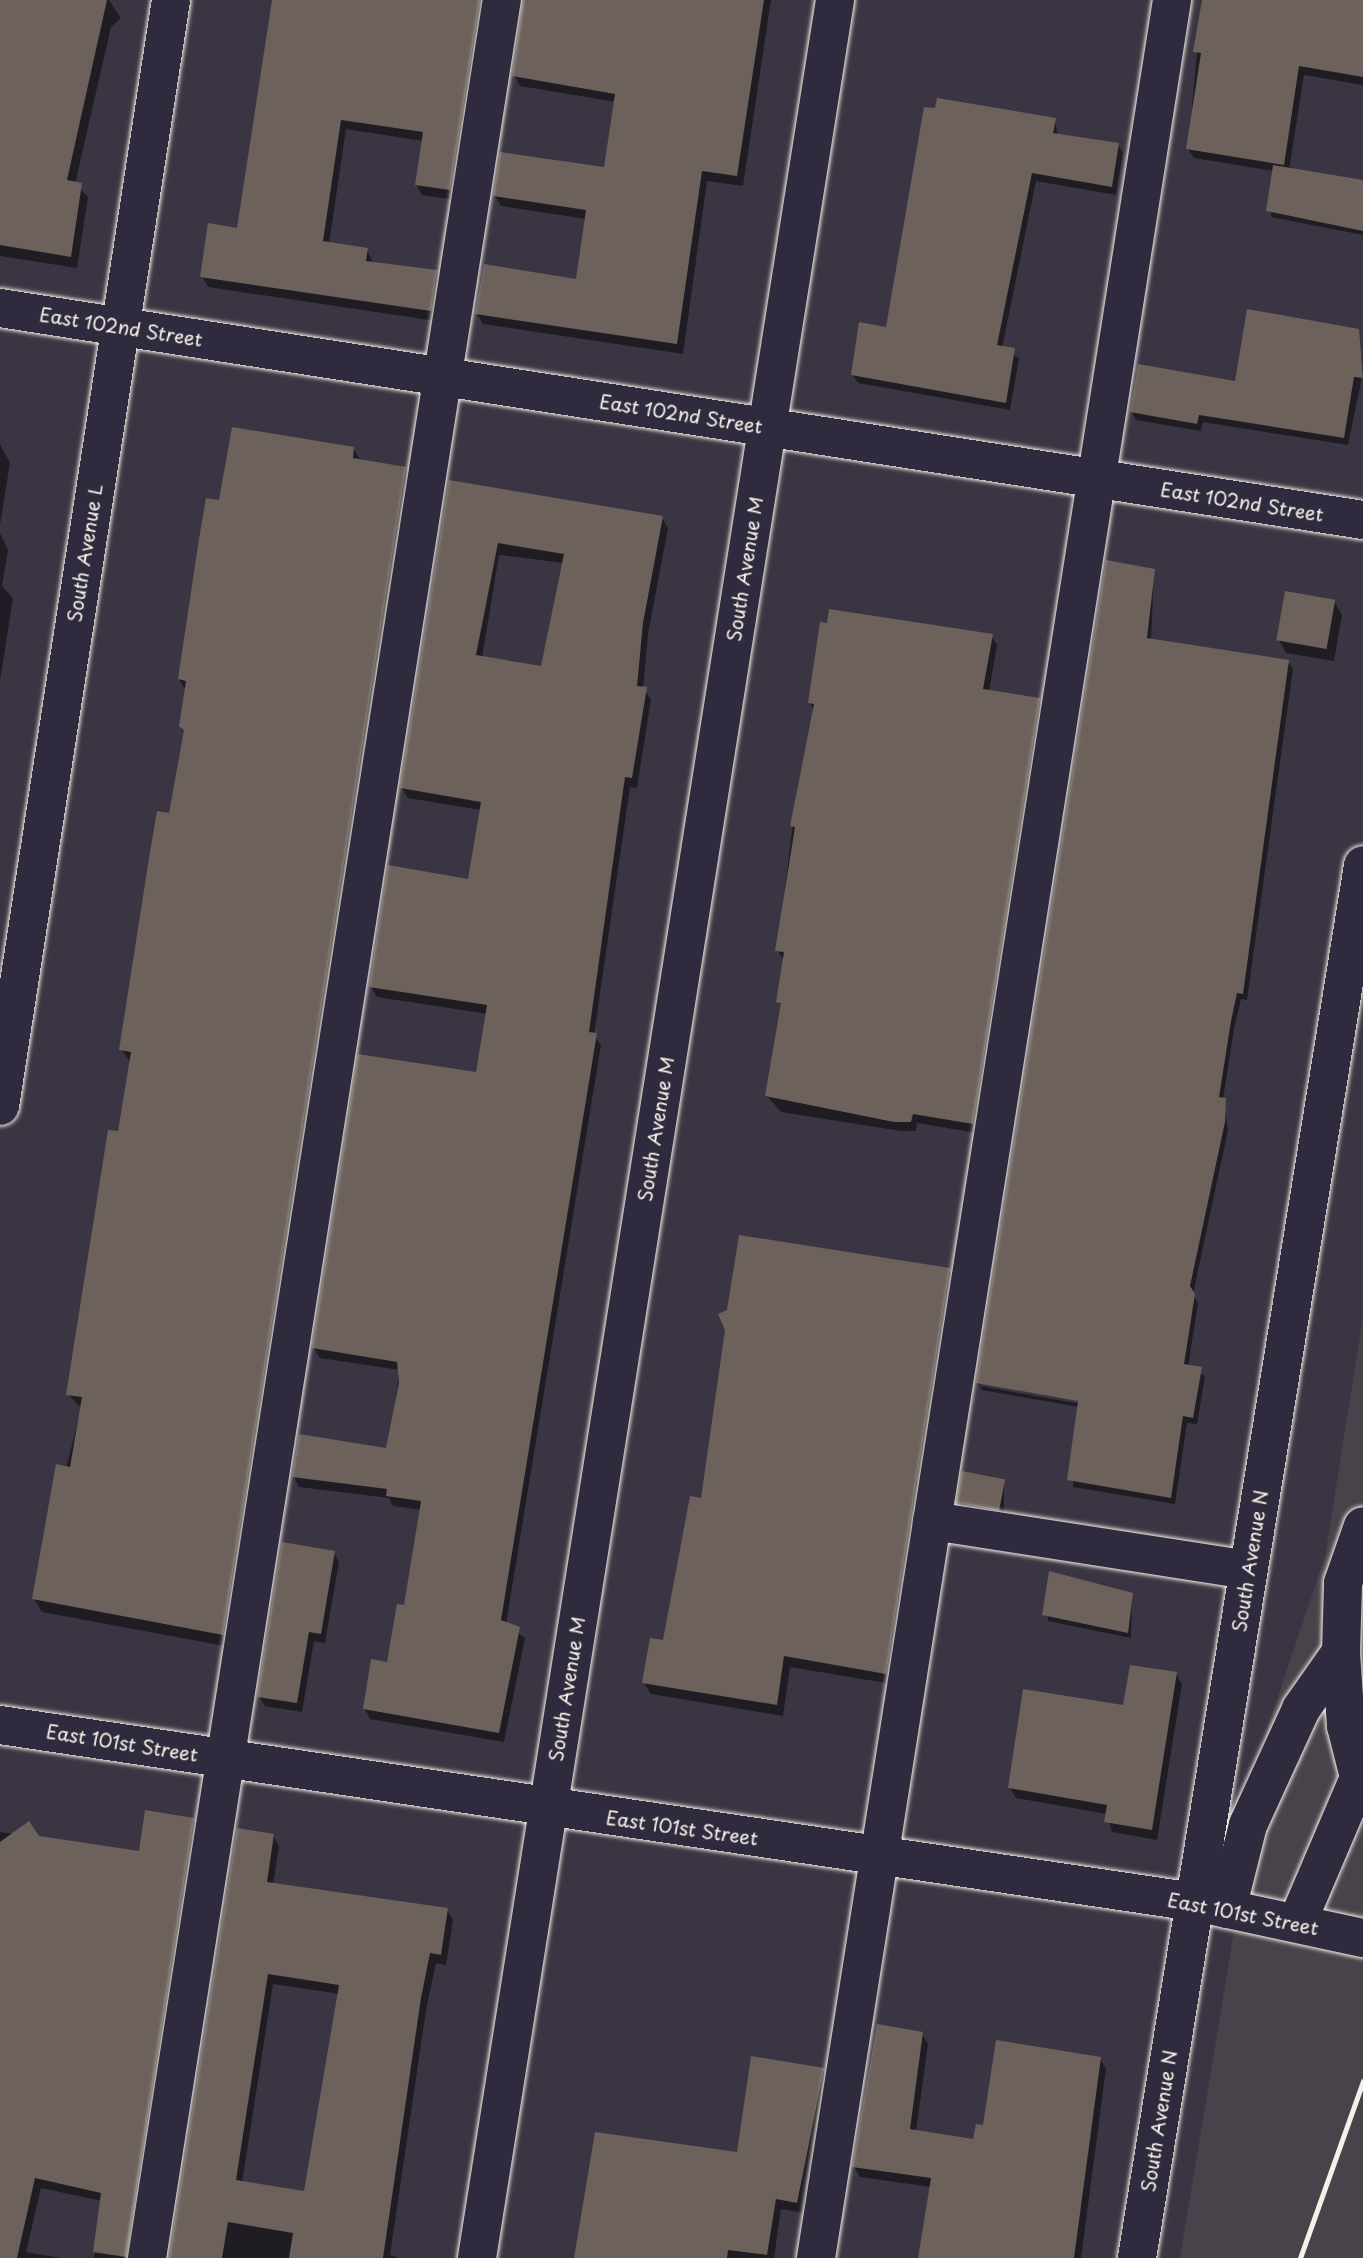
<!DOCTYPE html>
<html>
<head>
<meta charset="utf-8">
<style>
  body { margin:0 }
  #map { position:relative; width:1363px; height:2258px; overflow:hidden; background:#3b3543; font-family:"Playpen Sans",sans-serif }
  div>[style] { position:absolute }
  .built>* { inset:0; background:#4a424a }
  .shadow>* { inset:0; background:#0007 }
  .building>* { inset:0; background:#6d615c; transform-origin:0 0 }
  .roads { filter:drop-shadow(0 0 2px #f4f1e8) drop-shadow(0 0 2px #f4f1e8) }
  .minor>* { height:38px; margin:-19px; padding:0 19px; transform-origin:19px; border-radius:19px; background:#2f2a3d }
  .rail>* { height:5px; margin:-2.5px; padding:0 2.5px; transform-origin:2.5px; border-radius:2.5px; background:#f4f1e8 }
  span { translate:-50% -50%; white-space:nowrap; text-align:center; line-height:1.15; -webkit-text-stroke:5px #2f2a3d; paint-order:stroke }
  .street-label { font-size:19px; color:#f4f1e8 }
</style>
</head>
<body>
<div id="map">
  <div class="built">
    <div style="clip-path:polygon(1363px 1317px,1363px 2258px,1180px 2258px,1268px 1726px,1325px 1557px)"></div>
  </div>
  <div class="shadow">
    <div style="clip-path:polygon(0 0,109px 0,121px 18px,111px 27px,75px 184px,88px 197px,77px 268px,0 256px)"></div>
    <div style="clip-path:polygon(274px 0,489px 0,455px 200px,422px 195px,416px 185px,423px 141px,346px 129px,329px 244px,367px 250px,373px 263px,436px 272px,442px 282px,436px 321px,208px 287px,202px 276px,238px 230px)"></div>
    <div style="clip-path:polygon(524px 0,771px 0,743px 186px,707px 181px,683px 354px,483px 324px,477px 314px,577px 281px,586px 219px,501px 206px,495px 196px,605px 169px,616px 102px,520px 86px,514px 75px)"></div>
    <div style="clip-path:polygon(1202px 0,1363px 0,1363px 85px,1304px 75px,1289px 170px,1363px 184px,1363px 235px,1271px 217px,1274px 171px,1194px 158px,1188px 149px)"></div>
    <div style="clip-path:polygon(1054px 119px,1058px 135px,1118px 145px,1123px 153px,1116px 195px,1036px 181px,1002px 348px,1019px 358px,1010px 410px,858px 383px,853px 375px,887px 329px)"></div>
    <div style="clip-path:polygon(1358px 330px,1363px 372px,1348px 445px,1203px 422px,1201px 431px,1136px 420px,1132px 412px,1236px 383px)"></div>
    <div style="clip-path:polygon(0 444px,10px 463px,0 525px)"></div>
    <div style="clip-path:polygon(353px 448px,361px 461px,405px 468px,413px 481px,230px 1647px,42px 1612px,34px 1599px,81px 1408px,68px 1394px,131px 1063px,121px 1049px,185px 733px,186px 691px,179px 679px,221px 503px)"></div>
    <div style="clip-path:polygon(evenodd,450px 482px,662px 518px,668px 528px,648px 634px,643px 689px,651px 699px,637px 788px,630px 787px,594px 1035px,601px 1045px,506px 1624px,525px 1638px,504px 1742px,370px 1719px,365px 1709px,388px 1664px,405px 1607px,422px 1510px,393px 1506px,389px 1498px,299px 1487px,294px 1477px,387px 1450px,400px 1370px,320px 1358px,314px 1348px,477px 1074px,488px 1014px,377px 997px,371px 987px,469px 881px,481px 810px,408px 798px,402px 788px,450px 482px,499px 555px,564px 563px,543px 668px,482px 658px,499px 555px)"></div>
    <div style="clip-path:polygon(0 533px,8px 550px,2px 586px,13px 598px,0 681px)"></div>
    <div style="clip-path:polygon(evenodd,1154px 570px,1151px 640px,1288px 662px,1293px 669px,1247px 1000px,1241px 999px,1234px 1029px,1223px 1099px,1228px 1130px,1193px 1294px,1198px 1303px,1188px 1367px,1205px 1376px,1197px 1424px,1187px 1423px,1175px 1504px,1073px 1487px,1079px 1407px,982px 1390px,978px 1383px,1154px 570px,980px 1382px,1087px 1401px,1087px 1405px,980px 1386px,980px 1382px)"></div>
    <div style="clip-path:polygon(1334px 601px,1342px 615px,1334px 661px,1286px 653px,1279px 640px)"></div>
    <div style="clip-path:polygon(991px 636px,997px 645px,989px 692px,1039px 700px,1044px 709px,977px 1133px,917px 1123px,916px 1131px,901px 1131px,781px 1112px,767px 1096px,782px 1009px,784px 960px,777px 950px,798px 784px,814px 711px,810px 703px)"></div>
    <div style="clip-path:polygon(949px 1270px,955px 1281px,892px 1684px,790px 1667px,783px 1716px,651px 1694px,644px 1683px,665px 1642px,702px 1500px)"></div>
    <div style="clip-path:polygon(1004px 1480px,1004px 1515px,963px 1509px,959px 1502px)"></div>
    <div style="clip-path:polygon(334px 1553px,339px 1562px,325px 1643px,314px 1641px,302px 1712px,265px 1706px,259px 1696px)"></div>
    <div style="clip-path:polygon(1051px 1573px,1132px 1595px,1131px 1638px,1048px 1621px)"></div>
    <div style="clip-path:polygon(1176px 1674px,1182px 1684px,1157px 1840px,1112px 1832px,1107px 1814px,1016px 1798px,1010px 1788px)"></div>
    <div style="clip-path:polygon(193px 1820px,199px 1830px,132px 2258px,94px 2258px,102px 2201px,41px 2188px,26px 2252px,61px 2258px,0 2258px,0 1832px,140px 1853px)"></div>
    <div style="clip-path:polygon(evenodd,273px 1835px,279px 1846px,273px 1885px,447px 1910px,453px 1920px,446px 1965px,436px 1963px,426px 2010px,390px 2255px,399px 2258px,171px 2258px,273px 1835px,273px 1984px,340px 1994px,306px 2193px,242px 2183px,273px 1984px)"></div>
    <div style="clip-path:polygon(922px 2034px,928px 2044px,916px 2131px,974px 2141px,985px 2127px,1100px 2059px,1106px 2069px,1081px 2258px,920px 2258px,931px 2187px,860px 2177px,854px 2167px)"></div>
    <div style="clip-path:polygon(823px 2070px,829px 2081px,803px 2213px,781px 2209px,774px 2258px,577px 2258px,738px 2154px)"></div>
  </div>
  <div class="building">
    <div style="clip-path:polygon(0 0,107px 0,67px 180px,82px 183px,71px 257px,0 245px)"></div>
    <div style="clip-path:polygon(272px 0,480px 0,450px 190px,415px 185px,423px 132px,341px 120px,323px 241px,368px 248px,366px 261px,437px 270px,431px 311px,200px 277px,208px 223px,237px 228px)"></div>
    <div style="clip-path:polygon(523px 0,764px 0,737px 176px,702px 171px,677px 344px,475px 314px,484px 264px,576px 279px,586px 210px,493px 196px,500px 152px,604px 167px,615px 94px,512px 76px)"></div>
    <div style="clip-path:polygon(1202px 0,1363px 0,1363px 77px,1299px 66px,1284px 165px,1186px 149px,1201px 53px,1193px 52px)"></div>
    <div style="clip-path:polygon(937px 98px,1056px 118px,1053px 133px,1119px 143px,1112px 187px,1032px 173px,997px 345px,1015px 348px,1006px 403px,851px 375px,859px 322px,886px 327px,924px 107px,935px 108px)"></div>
    <div style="clip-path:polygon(1273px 165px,1363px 180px,1363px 231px,1266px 211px)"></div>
    <div style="clip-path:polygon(1247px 309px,1359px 329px,1363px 378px,1354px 377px,1344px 438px,1199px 415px,1197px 424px,1130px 412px,1138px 364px,1235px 381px)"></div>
    <div style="clip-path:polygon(232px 427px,354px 447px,353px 458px,406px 467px,223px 1635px,32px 1599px,56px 1464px,70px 1467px,82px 1397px,66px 1395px,108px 1130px,118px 1131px,131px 1052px,119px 1050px,150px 852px,157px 811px,169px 813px,184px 730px,179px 726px,186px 681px,178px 679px,199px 539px,206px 498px,219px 500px)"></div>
    <div style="clip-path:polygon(evenodd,449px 480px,663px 516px,643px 623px,637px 686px,647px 687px,632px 778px,625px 777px,589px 1032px,597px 1033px,501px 1620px,520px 1627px,499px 1733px,363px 1709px,371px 1659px,387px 1662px,397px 1604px,404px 1605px,421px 1501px,386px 1496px,387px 1489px,292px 1477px,299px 1434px,386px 1448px,399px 1382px,397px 1362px,312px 1348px,358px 1054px,476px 1072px,487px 1005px,369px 987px,388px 865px,468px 879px,481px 802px,400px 788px,449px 480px,498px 543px,564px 554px,541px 666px,476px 655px,498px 543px)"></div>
    <div style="clip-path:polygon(1106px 560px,1155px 569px,1147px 638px,1289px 660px,1243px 994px,1237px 993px,1231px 1021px,1219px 1097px,1226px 1098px,1225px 1122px,1190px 1286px,1195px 1294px,1184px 1364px,1202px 1367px,1193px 1418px,1183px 1416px,1171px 1498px,1067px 1480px,1078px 1401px,976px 1383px)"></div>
    <div style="left:1285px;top:591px;width:51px;height:50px;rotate:10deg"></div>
    <div style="clip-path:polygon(829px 609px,993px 634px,983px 689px,1040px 698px,973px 1124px,913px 1114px,911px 1122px,894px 1122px,765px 1096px,781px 1003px,776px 1002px,784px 952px,775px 951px,795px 827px,790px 826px,814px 704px,808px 703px,820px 622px,827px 623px)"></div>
    <div style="clip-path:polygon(739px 1235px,950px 1268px,886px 1674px,784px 1656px,777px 1705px,642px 1683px,650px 1638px,663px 1640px,690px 1496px,701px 1498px,725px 1330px,718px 1314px,727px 1310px)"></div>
    <div style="left:962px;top:1471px;width:44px;height:32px;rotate:11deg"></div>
    <div style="clip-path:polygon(282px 1542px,335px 1551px,321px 1634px,309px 1632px,297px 1703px,257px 1697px)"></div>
    <div style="clip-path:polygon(1049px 1571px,1133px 1593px,1128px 1633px,1042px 1615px)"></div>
    <div style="clip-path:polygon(1130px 1665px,1177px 1672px,1152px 1830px,1104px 1822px,1107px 1805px,1008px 1788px,1023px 1689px,1123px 1705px)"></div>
    <div style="clip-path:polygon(145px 1810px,194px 1818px,126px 2257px,93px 2252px,101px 2193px,35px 2178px,17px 2258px,0 2258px,0 1842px,29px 1821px,39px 1836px,139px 1851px)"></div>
    <div style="clip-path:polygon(evenodd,237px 1828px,274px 1834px,267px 1882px,448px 1908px,441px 1955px,430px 1953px,421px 1998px,383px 2258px,289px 2258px,293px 2233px,228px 2222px,222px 2258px,169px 2258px,237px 1828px,268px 1974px,339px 1985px,304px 2191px,236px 2180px,268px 1974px)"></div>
    <div style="clip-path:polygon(877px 2024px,923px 2032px,910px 2129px,973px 2139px,976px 2124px,983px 2125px,996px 2040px,1101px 2057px,1074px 2258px,918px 2258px,931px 2178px,852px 2167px)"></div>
    <div style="clip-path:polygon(751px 2056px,824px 2068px,797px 2203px,776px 2199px,767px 2255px,728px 2250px,727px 2258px,574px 2258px,595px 2132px,737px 2152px)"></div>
  </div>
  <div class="roads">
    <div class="minor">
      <div style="left:0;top:308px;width:1379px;rotate:8.84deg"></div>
      <div style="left:0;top:1106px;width:1119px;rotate:-81.21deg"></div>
      <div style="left:932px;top:1521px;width:320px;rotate:8.8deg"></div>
      <div style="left:0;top:1725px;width:1208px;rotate:8.43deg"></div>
      <div style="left:1195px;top:1902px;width:172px;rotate:12.1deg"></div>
      <div style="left:1359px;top:1777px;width:53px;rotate:-104.3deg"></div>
      <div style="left:1346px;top:1726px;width:74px;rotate:-93.9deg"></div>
      <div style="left:1341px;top:1652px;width:69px;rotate:-88.3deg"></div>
      <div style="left:1343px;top:1583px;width:60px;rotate:-70.7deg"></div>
      <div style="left:1227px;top:1909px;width:87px;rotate:-76deg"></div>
      <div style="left:1248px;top:1825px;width:128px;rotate:-65.4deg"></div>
      <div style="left:1301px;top:1709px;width:70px;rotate:-54.9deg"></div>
      <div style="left:1297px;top:1923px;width:168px;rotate:-66.9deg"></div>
      <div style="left:147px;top:2258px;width:2286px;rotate:-81.07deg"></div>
      <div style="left:477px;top:2258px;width:2286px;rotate:-80.99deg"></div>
      <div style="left:816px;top:2258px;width:2286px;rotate:-81.04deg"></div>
      <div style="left:1137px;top:2258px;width:1411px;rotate:-80.78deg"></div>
    </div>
  </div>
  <div class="rail">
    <div style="left:1300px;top:2258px;width:188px;rotate:-70.4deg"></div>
  </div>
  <div class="street-label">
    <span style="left:121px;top:327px;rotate:9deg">East 102nd Street</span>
    <span style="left:681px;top:414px;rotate:9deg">East 102nd Street</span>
    <span style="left:1242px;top:502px;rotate:9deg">East 102nd Street</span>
    <span style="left:85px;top:553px;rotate:-81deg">South Avenue L</span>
    <span style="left:745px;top:569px;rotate:-81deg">South Avenue M</span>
    <span style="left:656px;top:1129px;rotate:-81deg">South Avenue M</span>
    <span style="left:1250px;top:1561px;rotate:-81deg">South Avenue N</span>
    <span style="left:567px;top:1689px;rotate:-81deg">South Avenue M</span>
    <span style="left:122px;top:1743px;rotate:9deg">East 101st Street</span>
    <span style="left:682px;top:1828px;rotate:8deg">East 101st Street</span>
    <span style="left:1243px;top:1914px;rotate:11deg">East 101st Street</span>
    <span style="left:1159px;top:2121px;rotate:-81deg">South Avenue N</span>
  </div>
</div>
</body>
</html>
